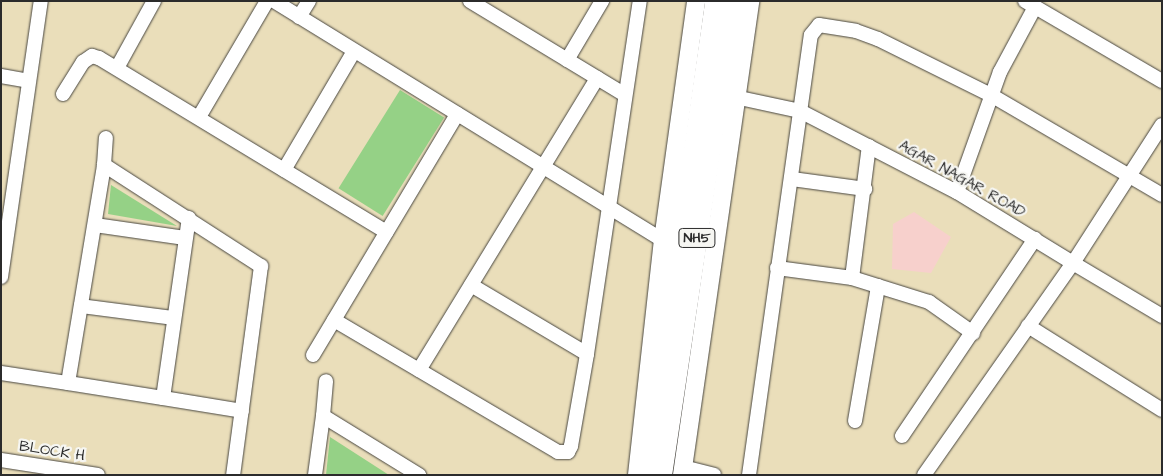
<!DOCTYPE html>
<html>
<head>
<meta charset="utf-8">
<style>
  body { margin:0 }
  #map { position:relative; width:1163px; height:476px; overflow:hidden; background:#eadeba; font-family:"Architects Daughter",sans-serif }
  div>[style] { position:absolute }
  .built>* { inset:0; background:#f7d0cc }
  .green>* { inset:0; background:#95d186; transform-origin:0 0 }
  .roads { filter:drop-shadow(0 0 1px #484640) drop-shadow(0 0 1px #484640) }
  .minor>* { height:14px; margin:-7px; padding:0 7px; transform-origin:7px; border-radius:7px; background:#fff }
  .major>* { height:18px; margin:-9px; padding:0 9px; transform-origin:9px; border-radius:9px; background:#fff }
  .highway>* { height:20px; margin:-10px; padding:0 10px; transform-origin:10px; border-radius:10px; background:#fff }
  span { translate:-50% -50%; white-space:nowrap; text-align:center; line-height:1.15; -webkit-text-stroke:4.5px #f6f6f2; paint-order:stroke }
  .shield-label span { padding:1px 4px; background:#f6f6f2; border:1px solid; border-radius:4px; -webkit-text-stroke-width:0 }
  .shield-label { font-size:14px; color:#2b2b2b; font-weight:700 }
  .street-label { font-size:15px; color:#2b2b2b }
  .frame { position:absolute; inset:0; border:2px solid #2b2b2b; pointer-events:none }
</style>
</head>
<body>
<div id="map">
  <div class="built">
    <div style="clip-path:polygon(914px 212px,951px 237px,931px 273px,892px 269px,893px 224px)"></div>
  </div>
  <div class="green">
    <div style="left:400px;top:90px;width:52px;height:116px;rotate:32deg"></div>
    <div style="clip-path:polygon(111px 185px,177px 226px,108px 214px)"></div>
    <div style="clip-path:polygon(330px 437px,389px 475px,326px 475px)"></div>
  </div>
  <div class="roads">
    <div class="minor">
      <div style="left:274px;top:1px;width:457px;rotate:31.6deg"></div>
      <div style="left:470px;top:1px;width:181px;rotate:31.2deg"></div>
      <div style="left:1025px;top:1px;width:159px;rotate:30.3deg"></div>
      <div style="left:299px;top:17px;width:19px;rotate:-58deg"></div>
      <div style="left:567px;top:60px;width:69px;rotate:-59.3deg"></div>
      <div style="left:117px;top:68px;width:77px;rotate:-61.1deg"></div>
      <div style="left:1px;top:76px;width:28px;rotate:10deg"></div>
      <div style="left:63px;top:94px;width:38px;rotate:-58deg"></div>
      <div style="left:83px;top:62px;width:11px;rotate:-34deg"></div>
      <div style="left:92px;top:56px;width:7px;rotate:16deg"></div>
      <div style="left:99px;top:58px;width:336px;rotate:31.2deg"></div>
      <div style="left:735px;top:97px;width:66px;rotate:12.2deg"></div>
      <div style="left:800px;top:111px;width:177px;rotate:27.3deg"></div>
      <div style="left:957px;top:192px;width:136px;rotate:31.5deg"></div>
      <div style="left:1073px;top:263px;width:164px;rotate:-57.2deg"></div>
      <div style="left:199px;top:117px;width:134px;rotate:-59.6deg"></div>
      <div style="left:104px;top:165px;width:27px;rotate:-86deg"></div>
      <div style="left:284px;top:170px;width:138px;rotate:-59.5deg"></div>
      <div style="left:792px;top:179px;width:74px;rotate:7.8deg"></div>
      <div style="left:957px;top:192px;width:127px;rotate:-70.3deg"></div>
      <div style="left:1000px;top:72px;width:74px;rotate:-61.7deg"></div>
      <div style="left:95px;top:225px;width:91px;rotate:8.2deg"></div>
      <div style="left:777px;top:268px;width:76px;rotate:7.6deg"></div>
      <div style="left:852px;top:278px;width:133px;rotate:-82.7deg"></div>
      <div style="left:1px;top:277px;width:279px;rotate:-81.8deg"></div>
      <div style="left:852px;top:278px;width:81px;rotate:17.3deg"></div>
      <div style="left:929px;top:302px;width:54px;rotate:35.2deg"></div>
      <div style="left:471px;top:285px;width:135px;rotate:30.7deg"></div>
      <div style="left:81px;top:306px;width:93px;rotate:7.4deg"></div>
      <div style="left:334px;top:320px;width:260px;rotate:30.5deg"></div>
      <div style="left:558px;top:452px;width:10px"></div>
      <div style="left:568px;top:452px;width:7px;rotate:-63deg"></div>
      <div style="left:571px;top:446px;width:93px;rotate:-80.1deg"></div>
      <div style="left:587px;top:354px;width:357px;rotate:-81.5deg"></div>
      <div style="left:1028px;top:326px;width:158px;rotate:32.1deg"></div>
      <div style="left:313px;top:355px;width:281px;rotate:-59.1deg"></div>
      <div style="left:419px;top:370px;width:342px;rotate:-58.6deg"></div>
      <div style="left:1px;top:373px;width:68px;rotate:8.5deg"></div>
      <div style="left:68px;top:383px;width:221px;rotate:-80.6deg"></div>
      <div style="left:104px;top:165px;width:187px;rotate:32.8deg"></div>
      <div style="left:261px;top:266px;width:211px;rotate:97.6deg"></div>
      <div style="left:68px;top:383px;width:96px;rotate:9deg"></div>
      <div style="left:163px;top:398px;width:182px;rotate:-81.8deg"></div>
      <div style="left:163px;top:398px;width:80px;rotate:9.3deg"></div>
      <div style="left:323px;top:416px;width:35px;rotate:-85deg"></div>
      <div style="left:855px;top:421px;width:137px;rotate:-80.3deg"></div>
      <div style="left:902px;top:436px;width:238px;rotate:-56deg"></div>
      <div style="left:1px;top:460px;width:98px;rotate:8.8deg"></div>
      <div style="left:683px;top:467px;width:32px;rotate:14deg"></div>
      <div style="left:315px;top:475px;width:60px;rotate:-82.3deg"></div>
      <div style="left:323px;top:416px;width:113px;rotate:31.6deg"></div>
      <div style="left:749px;top:475px;width:444px;rotate:-82deg"></div>
      <div style="left:811px;top:35px;width:13px;rotate:-51deg"></div>
      <div style="left:819px;top:25px;width:37px;rotate:9deg"></div>
      <div style="left:856px;top:31px;width:23px;rotate:20deg"></div>
      <div style="left:878px;top:39px;width:126px;rotate:26.4deg"></div>
      <div style="left:991px;top:95px;width:198px;rotate:30.3deg"></div>
      <div style="left:924px;top:475px;width:259px;rotate:-54.9deg"></div>
      <div style="left:1073px;top:263px;width:104px;rotate:30.8deg"></div>
    </div>
    <div class="major">
      <div style="left:637px;top:475px;width:236px;rotate:-83.7deg"></div>
      <div style="left:663px;top:240px;width:241px;rotate:-82.1deg"></div>
      <div style="left:682px;top:475px;width:479px;rotate:-81.8deg"></div>
    </div>
    <div class="highway">
      <div style="left:647px;top:475px;width:479px;rotate:-81.8deg"></div>
      <div style="left:662px;top:475px;width:479px;rotate:-81.5deg"></div>
    </div>
  </div>
  <div class="shield-label">
    <span style="left:697px;top:238px">NH5</span>
  </div>
  <div class="street-label">
    <span style="left:962px;top:179px;rotate:29deg">AGAR NAGAR ROAD</span>
    <span style="left:52px;top:451px;rotate:9deg">BLOCK H</span>
  </div>
  <div class="frame"></div>
</div>
</body>
</html>
